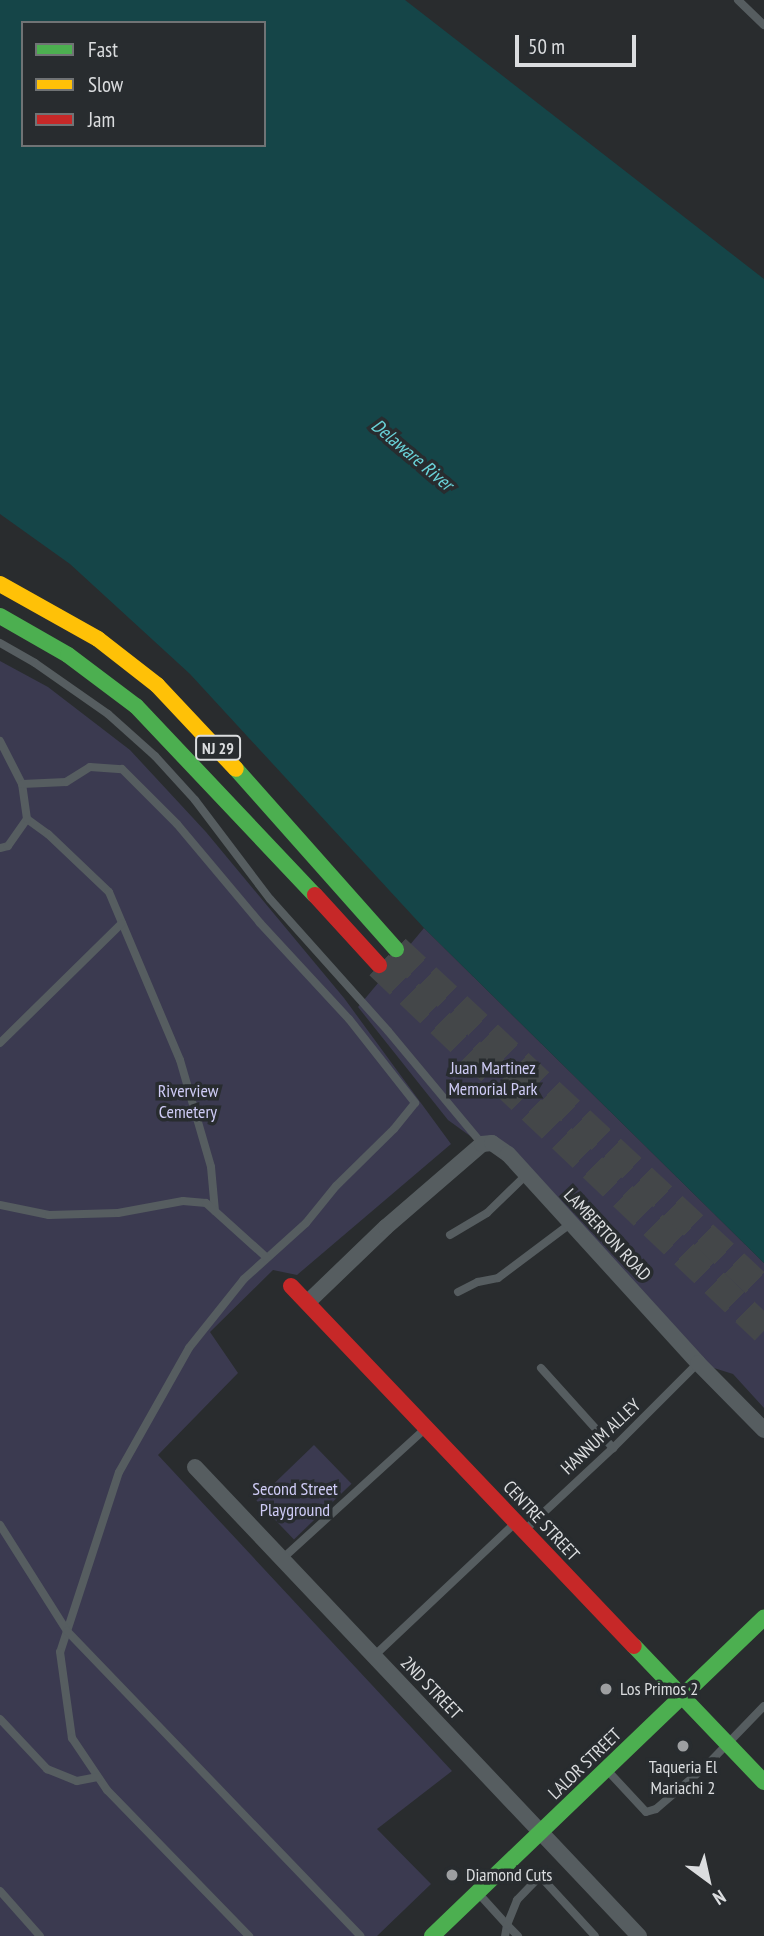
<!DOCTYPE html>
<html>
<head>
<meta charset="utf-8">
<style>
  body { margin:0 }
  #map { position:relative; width:764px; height:1936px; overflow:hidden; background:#292c2e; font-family:"PT Sans Narrow",sans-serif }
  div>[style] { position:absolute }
  .green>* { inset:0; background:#3b3a50; transform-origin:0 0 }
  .water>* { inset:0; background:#154548 }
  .highway-tunnel>* { height:28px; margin-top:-14px; transform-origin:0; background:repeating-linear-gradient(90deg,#444749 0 28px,transparent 0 42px) }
  .lane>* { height:8px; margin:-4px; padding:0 4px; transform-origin:4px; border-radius:4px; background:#565d60 }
  .street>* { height:16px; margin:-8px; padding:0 8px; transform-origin:8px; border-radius:8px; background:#565d60 }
  .fast>* { height:16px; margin:-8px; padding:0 8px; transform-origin:8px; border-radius:8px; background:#4caf50 }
  .slow>* { height:16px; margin:-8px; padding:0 8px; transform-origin:8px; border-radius:8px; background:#ffc107 }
  .jam>* { height:16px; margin:-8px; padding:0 8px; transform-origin:8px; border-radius:8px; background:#c62828 }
  .dots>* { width:19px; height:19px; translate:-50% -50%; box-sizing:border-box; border:4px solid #282c2f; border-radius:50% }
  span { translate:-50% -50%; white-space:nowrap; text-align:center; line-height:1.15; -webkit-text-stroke:7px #282c2f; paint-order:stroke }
  .shield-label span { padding:2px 5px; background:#282c2f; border:2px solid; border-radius:5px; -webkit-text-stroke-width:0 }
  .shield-label { font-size:16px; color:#dbdddf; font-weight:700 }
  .park-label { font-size:18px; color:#cfccf6 }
  .street-label { font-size:18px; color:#dbdddf }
  .poi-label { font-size:18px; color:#dbdddf }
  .left { translate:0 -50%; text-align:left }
  .water-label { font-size:19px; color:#69d2d8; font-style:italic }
  .legend { position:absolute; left:21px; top:21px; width:245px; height:126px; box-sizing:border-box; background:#282c2f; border:2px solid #707375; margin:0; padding:9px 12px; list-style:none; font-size:21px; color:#dbdddf }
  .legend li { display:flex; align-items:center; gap:14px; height:35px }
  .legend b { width:35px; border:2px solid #707375 }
  .north { position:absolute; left:673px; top:1845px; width:70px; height:70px; -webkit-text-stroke:5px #282c2f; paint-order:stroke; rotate:147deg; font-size:19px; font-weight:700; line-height:28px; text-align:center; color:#dbdddf }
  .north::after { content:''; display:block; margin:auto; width:24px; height:32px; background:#dbdddf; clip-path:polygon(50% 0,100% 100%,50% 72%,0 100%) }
  .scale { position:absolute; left:515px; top:35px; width:121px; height:32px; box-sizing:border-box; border:4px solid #dbdddf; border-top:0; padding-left:9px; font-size:21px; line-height:24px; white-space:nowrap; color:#dbdddf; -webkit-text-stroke:5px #282c2f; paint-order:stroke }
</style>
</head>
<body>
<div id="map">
  <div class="green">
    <div style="clip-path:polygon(0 661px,48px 687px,130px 750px,206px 832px,344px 998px,451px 1144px,297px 1275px,273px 1270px,210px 1332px,238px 1373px,158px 1455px,452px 1771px,377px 1829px,431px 1884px,377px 1936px,0 1936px)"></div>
    <div style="clip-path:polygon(424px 928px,764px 1263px,764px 1408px,733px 1374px,698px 1363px,525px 1176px,448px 1120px,358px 1007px)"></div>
    <div style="left:314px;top:1445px;width:54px;height:80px;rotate:46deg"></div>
  </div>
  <div class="water">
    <div style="clip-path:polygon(evenodd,0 0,405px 0,764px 279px,764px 1263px,424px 928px,190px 674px,70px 564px,0 514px,0 0,23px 23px,264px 23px,264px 145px,23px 145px,23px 23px)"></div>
  </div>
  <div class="highway-tunnel">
    <div style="left:396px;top:949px;width:502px;rotate:42.9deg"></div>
    <div style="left:379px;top:965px;width:531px;rotate:43.47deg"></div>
  </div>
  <div class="lane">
    <div style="left:738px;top:0;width:36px;rotate:44deg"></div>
    <div style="left:0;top:643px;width:40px;rotate:29.7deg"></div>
    <div style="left:35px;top:663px;width:89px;rotate:34.9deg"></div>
    <div style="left:108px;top:714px;width:63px;rotate:41.8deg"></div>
    <div style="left:155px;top:756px;width:59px;rotate:47.7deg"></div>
    <div style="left:195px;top:800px;width:124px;rotate:52.9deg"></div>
    <div style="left:270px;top:899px;width:177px;rotate:48.2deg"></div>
    <div style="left:388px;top:1031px;width:147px;rotate:50.2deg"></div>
    <div style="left:0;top:741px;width:48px;rotate:62.9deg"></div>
    <div style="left:27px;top:819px;width:26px;rotate:36deg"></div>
    <div style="left:48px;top:834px;width:84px;rotate:43.6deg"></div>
    <div style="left:109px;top:892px;width:182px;rotate:67.1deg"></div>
    <div style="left:180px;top:1060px;width:111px;rotate:73.8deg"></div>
    <div style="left:211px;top:1167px;width:44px;rotate:84.8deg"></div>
    <div style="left:0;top:848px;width:8px;rotate:-14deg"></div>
    <div style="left:8px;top:846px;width:33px;rotate:-55deg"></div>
    <div style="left:27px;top:819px;width:35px;rotate:-98deg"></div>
    <div style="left:22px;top:784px;width:44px;rotate:-2.6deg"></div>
    <div style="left:66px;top:782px;width:28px;rotate:-32deg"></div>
    <div style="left:90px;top:767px;width:32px;rotate:4deg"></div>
    <div style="left:122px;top:769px;width:78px;rotate:45deg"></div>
    <div style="left:177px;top:824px;width:129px;rotate:50deg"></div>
    <div style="left:260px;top:923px;width:131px;rotate:47.2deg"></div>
    <div style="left:349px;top:1019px;width:107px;rotate:51.8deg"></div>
    <div style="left:415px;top:1103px;width:33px;rotate:129deg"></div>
    <div style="left:394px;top:1129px;width:81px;rotate:135.5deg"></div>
    <div style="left:336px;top:1186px;width:48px;rotate:129deg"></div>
    <div style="left:306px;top:1223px;width:84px;rotate:137.9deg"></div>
    <div style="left:244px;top:1279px;width:88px;rotate:128.6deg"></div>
    <div style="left:189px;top:1348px;width:142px;rotate:119.4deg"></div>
    <div style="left:119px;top:1472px;width:189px;rotate:108.1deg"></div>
    <div style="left:60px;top:1652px;width:87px;rotate:82.1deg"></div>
    <div style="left:72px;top:1738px;width:63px;rotate:56.1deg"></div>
    <div style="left:107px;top:1790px;width:204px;rotate:45.8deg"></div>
    <div style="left:0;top:1043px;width:171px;rotate:-44.5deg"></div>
    <div style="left:0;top:1205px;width:50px;rotate:11.5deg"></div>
    <div style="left:49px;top:1215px;width:69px;rotate:-1.7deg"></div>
    <div style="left:118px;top:1213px;width:66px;rotate:-10.5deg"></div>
    <div style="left:183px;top:1201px;width:23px;rotate:5deg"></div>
    <div style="left:206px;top:1203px;width:82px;rotate:42deg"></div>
    <div style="left:450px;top:1235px;width:43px;rotate:-30.7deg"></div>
    <div style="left:487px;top:1213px;width:53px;rotate:-44.2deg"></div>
    <div style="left:458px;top:1292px;width:22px;rotate:-27deg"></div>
    <div style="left:478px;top:1282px;width:20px;rotate:-11deg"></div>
    <div style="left:498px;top:1278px;width:90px;rotate:-36.9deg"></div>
    <div style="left:541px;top:1368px;width:108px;rotate:48deg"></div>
    <div style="left:0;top:1525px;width:125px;rotate:57.7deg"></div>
    <div style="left:67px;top:1631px;width:423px;rotate:46.1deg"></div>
    <div style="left:526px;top:1529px;width:119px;rotate:-43deg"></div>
    <div style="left:613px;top:1448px;width:120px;rotate:-45deg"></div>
    <div style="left:282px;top:1559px;width:193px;rotate:-42.3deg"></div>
    <div style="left:374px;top:1656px;width:192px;rotate:-43.3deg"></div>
    <div style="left:0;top:1719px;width:69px;rotate:46.8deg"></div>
    <div style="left:47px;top:1769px;width:32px;rotate:22deg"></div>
    <div style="left:77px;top:1781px;width:21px;rotate:-11deg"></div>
    <div style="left:607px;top:1770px;width:57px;rotate:47.1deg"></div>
    <div style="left:646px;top:1812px;width:10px;rotate:-17deg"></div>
    <div style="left:656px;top:1809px;width:66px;rotate:-40.7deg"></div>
    <div style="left:706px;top:1766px;width:83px;rotate:-46deg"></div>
    <div style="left:0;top:1891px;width:60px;rotate:48.4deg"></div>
    <div style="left:479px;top:1894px;width:42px;rotate:47.9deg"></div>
    <div style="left:507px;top:1925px;width:11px;rotate:100deg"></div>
    <div style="left:518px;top:1936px;width:16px;rotate:-135deg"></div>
    <div style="left:507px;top:1925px;width:27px;rotate:-68deg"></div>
    <div style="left:517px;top:1900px;width:33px;rotate:-46deg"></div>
    <div style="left:540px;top:1876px;width:81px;rotate:47.5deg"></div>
  </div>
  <div class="street">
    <div style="left:308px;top:1302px;width:108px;rotate:-43.9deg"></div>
    <div style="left:386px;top:1227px;width:127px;rotate:-40.8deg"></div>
    <div style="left:482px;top:1144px;width:10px;rotate:-6deg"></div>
    <div style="left:492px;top:1143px;width:19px;rotate:35deg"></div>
    <div style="left:508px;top:1154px;width:282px;rotate:47.7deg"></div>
    <div style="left:698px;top:1363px;width:94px;rotate:45.4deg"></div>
    <div style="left:195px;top:1467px;width:646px;rotate:46.57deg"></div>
  </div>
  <div class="fast">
    <div style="left:0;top:616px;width:78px;rotate:29.8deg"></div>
    <div style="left:68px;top:655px;width:85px;rotate:36.9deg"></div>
    <div style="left:136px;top:706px;width:260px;rotate:46.6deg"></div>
    <div style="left:236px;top:769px;width:241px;rotate:48.4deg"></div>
    <div style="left:634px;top:1646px;width:188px;rotate:46.3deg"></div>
    <div style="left:432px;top:1936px;width:460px;rotate:-43.8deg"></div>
  </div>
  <div class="slow">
    <div style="left:0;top:584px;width:112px;rotate:29.3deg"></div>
    <div style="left:98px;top:639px;width:75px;rotate:37.9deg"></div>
    <div style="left:157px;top:685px;width:115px;rotate:46.8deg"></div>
  </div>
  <div class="jam">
    <div style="left:315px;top:895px;width:95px;rotate:47.6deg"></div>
    <div style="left:291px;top:1286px;width:497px;rotate:46.4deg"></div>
  </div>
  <div class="dots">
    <div style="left:606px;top:1689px;background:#9d9fa1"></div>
    <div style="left:683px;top:1746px;background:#9d9fa1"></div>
    <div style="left:452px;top:1875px;background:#9d9fa1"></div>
  </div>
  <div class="shield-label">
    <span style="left:218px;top:748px">NJ 29</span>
  </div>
  <div class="park-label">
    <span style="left:493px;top:1079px">Juan Martinez<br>Memorial Park</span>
    <span style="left:188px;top:1102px">Riverview<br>Cemetery</span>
    <span style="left:295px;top:1500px">Second Street<br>Playground</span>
  </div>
  <div class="street-label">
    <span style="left:607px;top:1235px;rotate:47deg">LAMBERTON ROAD</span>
    <span style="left:601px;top:1437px;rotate:-43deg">HANNUM ALLEY</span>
    <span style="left:541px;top:1521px;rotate:47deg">CENTRE STREET</span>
    <span style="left:431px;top:1688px;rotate:46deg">2ND STREET</span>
    <span style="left:585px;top:1764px;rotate:-44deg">LALOR STREET</span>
  </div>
  <div class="poi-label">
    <span class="left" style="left:620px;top:1689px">Los Primos 2</span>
    <span style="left:683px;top:1778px">Taqueria El<br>Mariachi 2</span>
    <span class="left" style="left:466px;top:1875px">Diamond Cuts</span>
  </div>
  <div class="water-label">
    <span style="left:412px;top:455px;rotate:40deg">Delaware River</span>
  </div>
  <ul class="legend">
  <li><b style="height:9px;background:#4caf50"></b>Fast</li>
  <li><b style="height:9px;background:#ffc107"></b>Slow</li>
  <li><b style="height:9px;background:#c62828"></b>Jam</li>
  </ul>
  <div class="north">N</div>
  <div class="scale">50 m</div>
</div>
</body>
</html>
